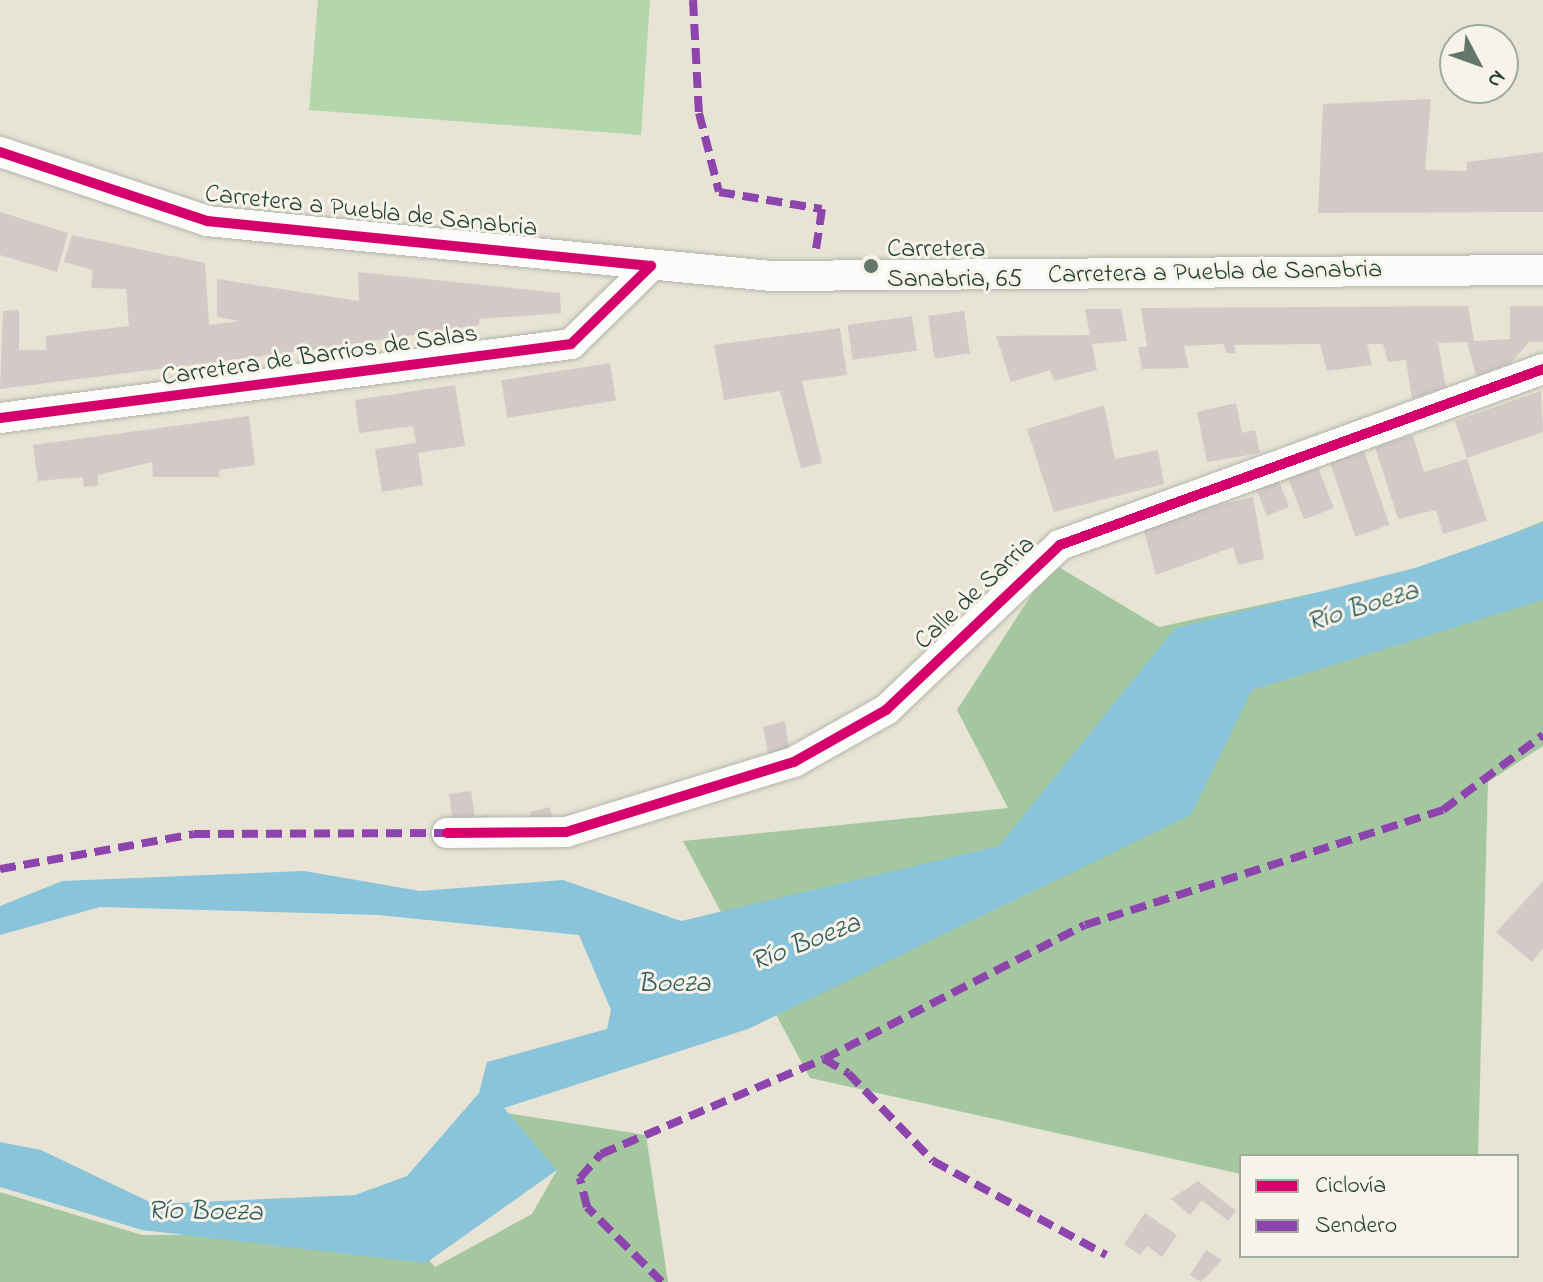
<!DOCTYPE html>
<html>
<head>
<meta charset="utf-8">
<style>
  body { margin:0 }
  #map { position:relative; width:1543px; height:1282px; overflow:hidden; background:#e7e4d5; font-family:"Indie Flower",sans-serif }
  div>[style] { position:absolute }
  .green>* { inset:0; background:#b3d7aa }
  .forest>* { inset:0; background:#a4c7a0 }
  .water>* { inset:0; background:#8ac4db }
  .building>* { inset:0; background:#d3c9c7; transform-origin:0 0 }
  .roads { filter:drop-shadow(0 0 2px #b3b4aa) drop-shadow(0 0 2px #b3b4aa) }
  .minor>* { height:30px; margin:-15px; padding:0 15px; transform-origin:15px; border-radius:15px; background:#fbfbf9 }
  .quiet>* { height:8px; margin-top:-4px; transform-origin:0; background:repeating-linear-gradient(90deg,#8e44ad 0 16px,transparent 0 24px) }
  .cycleway>* { height:10px; margin:-5px; padding:0 5px; transform-origin:5px; border-radius:5px; background:#d6006c }
  .dots>* { width:22px; height:22px; translate:-50% -50%; box-sizing:border-box; border:4px solid #f7f3e8; border-radius:50% }
  span { translate:-50% -50%; white-space:nowrap; text-align:center; line-height:1.15; -webkit-text-stroke:6px #f7f3e8; paint-order:stroke }
  .street-label { font-size:26px; color:#1f3d34 }
  .poi-label { font-size:26px; color:#1f3d34 }
  .left { translate:0 -50%; text-align:left }
  .water-label { font-size:28px; color:#305b5e; font-style:italic }
  .legend { position:absolute; left:1239px; top:1154px; width:280px; height:104px; box-sizing:border-box; background:#f7f3e8; border:2px solid #a1aaa0; margin:0; padding:10px 14px; list-style:none; font-size:24px; color:#1f3d34 }
  .legend li { display:flex; align-items:center; gap:16px; height:40px }
  .legend b { width:40px; border:2px solid #a1aaa0 }
  .north { position:absolute; left:1439px; top:24px; width:80px; height:80px; box-sizing:border-box; background:#f7f3e8; border:2px solid #a1aaa0; border-radius:50%; rotate:131deg; font-size:22px; font-weight:700; line-height:32px; text-align:center; color:#1f3d34 }
  .north::after { content:''; display:block; margin:auto; width:28px; height:36px; background:#65776c; clip-path:polygon(50% 0,100% 100%,50% 72%,0 100%) }
</style>
</head>
<body>
<div id="map">
  <div class="green">
    <div style="clip-path:polygon(318px 0,650px 0,641px 135px,309px 110px)"></div>
  </div>
  <div class="forest">
    <div style="clip-path:polygon(1543px 521px,1543px 746px,1488px 782px,1478px 1156px,1241px 1156px,1241px 1174px,810px 1078px,683px 841px,1008px 808px,957px 710px,1052px 563px,1159px 627px,1425px 569px)"></div>
    <div style="clip-path:polygon(506px 1113px,646px 1135px,668px 1282px,0 1282px,0 1192px,142px 1235px,406px 1234px,435px 1267px,532px 1214px,557px 1170px)"></div>
  </div>
  <div class="water">
    <div style="clip-path:polygon(1543px 523px,1543px 600px,1252px 690px,1191px 815px,748px 1029px,504px 1108px,557px 1170px,426px 1263px,142px 1230px,0 1187px,0 1142px,41px 1150px,154px 1204px,355px 1195px,407px 1176px,479px 1093px,487px 1062px,607px 1029px,611px 1010px,579px 935px,378px 915px,100px 907px,0 935px,0 906px,62px 881px,304px 871px,420px 891px,563px 880px,681px 921px,999px 846px,1175px 628px,1415px 568px)"></div>
  </div>
  <div class="building">
    <div style="clip-path:polygon(1431px 99px,1425px 170px,1467px 171px,1467px 162px,1543px 152px,1543px 212px,1318px 213px,1323px 104px)"></div>
    <div style="clip-path:polygon(0 212px,68px 233px,57px 272px,0 255px)"></div>
    <div style="clip-path:polygon(72px 235px,205px 263px,209px 325px,240px 321px,217px 317px,217px 279px,359px 301px,358px 272px,560px 293px,561px 313px,479px 319px,479px 325px,325px 348px,0 389px,3px 311px,19px 310px,19px 350px,46px 350px,46px 336px,129px 326px,126px 289px,91px 288px,93px 270px,64px 262px)"></div>
    <div style="clip-path:polygon(1468px 306px,1474px 341px,1510px 339px,1510px 306px,1543px 306px,1543px 342px,1529px 342px,1510px 364px,1476px 376px,1467px 342px,1438px 343px,1446px 387px,1412px 399px,1406px 360px,1388px 362px,1383px 344px,1367px 344px,1372px 365px,1327px 371px,1320px 344px,1234px 345px,1236px 353px,1226px 353px,1224px 344px,1184px 346px,1189px 368px,1142px 369px,1138px 347px,1147px 347px,1141px 308px)"></div>
    <div style="clip-path:polygon(1085px 309px,1121px 309px,1127px 341px,1092px 344px,1097px 370px,1054px 381px,1050px 370px,1011px 382px,996px 336px,1090px 335px)"></div>
    <div style="left:964px;top:311px;width:43px;height:36px;rotate:82deg"></div>
    <div style="left:912px;top:316px;width:35px;height:65px;rotate:82deg"></div>
    <div style="clip-path:polygon(840px 328px,847px 375px,802px 381px,822px 463px,801px 468px,780px 391px,724px 400px,714px 345px)"></div>
    <div style="left:610px;top:363px;width:38px;height:110px;rotate:81deg"></div>
    <div style="clip-path:polygon(455px 385px,465px 446px,418px 453px,423px 485px,382px 492px,375px 449px,416px 443px,413px 426px,359px 433px,355px 400px)"></div>
    <div style="clip-path:polygon(1541px 391px,1543px 432px,1467px 458px,1455px 421px)"></div>
    <div style="clip-path:polygon(1236px 403px,1242px 433px,1255px 430px,1260px 453px,1207px 462px,1197px 412px)"></div>
    <div style="clip-path:polygon(1104px 405px,1115px 459px,1158px 450px,1164px 484px,1054px 512px,1027px 429px)"></div>
    <div style="clip-path:polygon(249px 416px,255px 465px,219px 470px,219px 477px,153px 477px,152px 462px,98px 475px,98px 486px,84px 487px,83px 477px,38px 481px,33px 445px)"></div>
    <div style="clip-path:polygon(1413px 435px,1424px 472px,1467px 459px,1487px 521px,1443px 534px,1436px 510px,1398px 519px,1375px 447px)"></div>
    <div style="left:1364px;top:451px;width:78px;height:36px;rotate:71deg"></div>
    <div style="left:1318px;top:467px;width:44px;height:32px;rotate:69deg"></div>
    <div style="left:1279px;top:481px;width:28px;height:24px;rotate:69deg"></div>
    <div style="clip-path:polygon(1253px 497px,1264px 559px,1238px 565px,1233px 547px,1156px 575px,1142px 523px)"></div>
    <div style="clip-path:polygon(785px 721px,789px 748px,768px 754px,763px 727px)"></div>
    <div style="clip-path:polygon(471px 791px,475px 817px,488px 815px,490px 832px,454px 831px,449px 794px)"></div>
    <div style="clip-path:polygon(550px 807px,553px 829px,533px 831px,530px 812px)"></div>
    <div style="clip-path:polygon(1543px 881px,1543px 948px,1532px 962px,1496px 932px)"></div>
    <div style="clip-path:polygon(1198px 1181px,1236px 1211px,1228px 1221px,1202px 1200px,1190px 1215px,1171px 1199px)"></div>
    <div style="clip-path:polygon(1145px 1213px,1177px 1235px,1162px 1257px,1147px 1246px,1140px 1255px,1124px 1244px)"></div>
    <div style="clip-path:polygon(1206px 1250px,1222px 1260px,1201px 1282px,1190px 1275px)"></div>
  </div>
  <div class="roads">
    <div class="minor">
      <div style="left:0;top:152px;width:218px;rotate:18.4deg"></div>
      <div style="left:207px;top:221px;width:567px;rotate:5.57deg"></div>
      <div style="left:771px;top:276px;width:772px;rotate:-0.45deg"></div>
      <div style="left:0;top:418px;width:576px;rotate:-7.38deg"></div>
      <div style="left:571px;top:344px;width:112px;rotate:-44.3deg"></div>
      <div style="left:447px;top:833px;width:119px;rotate:-0.5deg"></div>
      <div style="left:566px;top:832px;width:239px;rotate:-17.1deg"></div>
      <div style="left:794px;top:762px;width:106px;rotate:-29.5deg"></div>
      <div style="left:886px;top:710px;width:240px;rotate:-43.5deg"></div>
      <div style="left:1060px;top:545px;width:514px;rotate:-20.02deg"></div>
    </div>
  </div>
  <div class="quiet">
    <div style="left:693px;top:0;width:113px;rotate:87deg"></div>
    <div style="left:699px;top:113px;width:81px;rotate:75.8deg"></div>
    <div style="left:719px;top:192px;width:104px;rotate:9.4deg"></div>
    <div style="left:822px;top:209px;width:40px;rotate:98.5deg"></div>
    <div style="left:0;top:869px;width:197px;rotate:-10.2deg"></div>
    <div style="left:194px;top:834px;width:253px;rotate:-0.2deg"></div>
    <div style="left:824px;top:1059px;width:293px;rotate:-27.2deg"></div>
    <div style="left:1085px;top:925px;width:376px;rotate:-17.8deg"></div>
    <div style="left:1443px;top:810px;width:125px;rotate:-36.9deg"></div>
    <div style="left:662px;top:1282px;width:106px;rotate:-135deg"></div>
    <div style="left:587px;top:1207px;width:30px;rotate:-104deg"></div>
    <div style="left:580px;top:1178px;width:32px;rotate:-49deg"></div>
    <div style="left:601px;top:1154px;width:242px;rotate:-23.1deg"></div>
    <div style="left:824px;top:1059px;width:28px;rotate:30deg"></div>
    <div style="left:848px;top:1073px;width:122px;rotate:46deg"></div>
    <div style="left:933px;top:1161px;width:197px;rotate:28.5deg"></div>
  </div>
  <div class="cycleway">
    <div style="left:0;top:152px;width:218px;rotate:18.4deg"></div>
    <div style="left:207px;top:221px;width:446px;rotate:5.8deg"></div>
    <div style="left:0;top:418px;width:576px;rotate:-7.38deg"></div>
    <div style="left:571px;top:344px;width:112px;rotate:-44.3deg"></div>
    <div style="left:447px;top:833px;width:119px;rotate:-0.5deg"></div>
    <div style="left:566px;top:832px;width:239px;rotate:-17.1deg"></div>
    <div style="left:794px;top:762px;width:106px;rotate:-29.5deg"></div>
    <div style="left:886px;top:710px;width:240px;rotate:-43.5deg"></div>
    <div style="left:1060px;top:545px;width:514px;rotate:-20.02deg"></div>
  </div>
  <div class="dots">
    <div style="left:871px;top:266px;background:#65776c"></div>
  </div>
  <div class="street-label">
    <span style="left:371px;top:213px;rotate:6deg">Carretera a Puebla de Sanabria</span>
    <span style="left:1215px;top:274px;rotate:-1deg">Carretera a Puebla de Sanabria</span>
    <span style="left:320px;top:357px;rotate:-8deg">Carretera de Barrios de Salas</span>
    <span style="left:976px;top:594px;rotate:-43deg">Calle de Sarria</span>
  </div>
  <div class="poi-label">
    <span class="left" style="left:887px;top:266px">Carretera<br>Sanabria, 65</span>
  </div>
  <div class="water-label">
    <span style="left:1363px;top:608px;rotate:-17deg">Río Boeza</span>
    <span style="left:806px;top:944px;rotate:-21deg">Río Boeza</span>
    <span style="left:674px;top:985px">Boeza</span>
    <span style="left:205px;top:1213px;rotate:1deg">Río Boeza</span>
  </div>
  <ul class="legend">
  <li><b style="height:10px;background:#d6006c"></b>Ciclovía</li>
  <li><b style="height:10px;background:#8e44ad"></b>Sendero</li>
  </ul>
  <div class="north">N</div>
</div>
</body>
</html>
